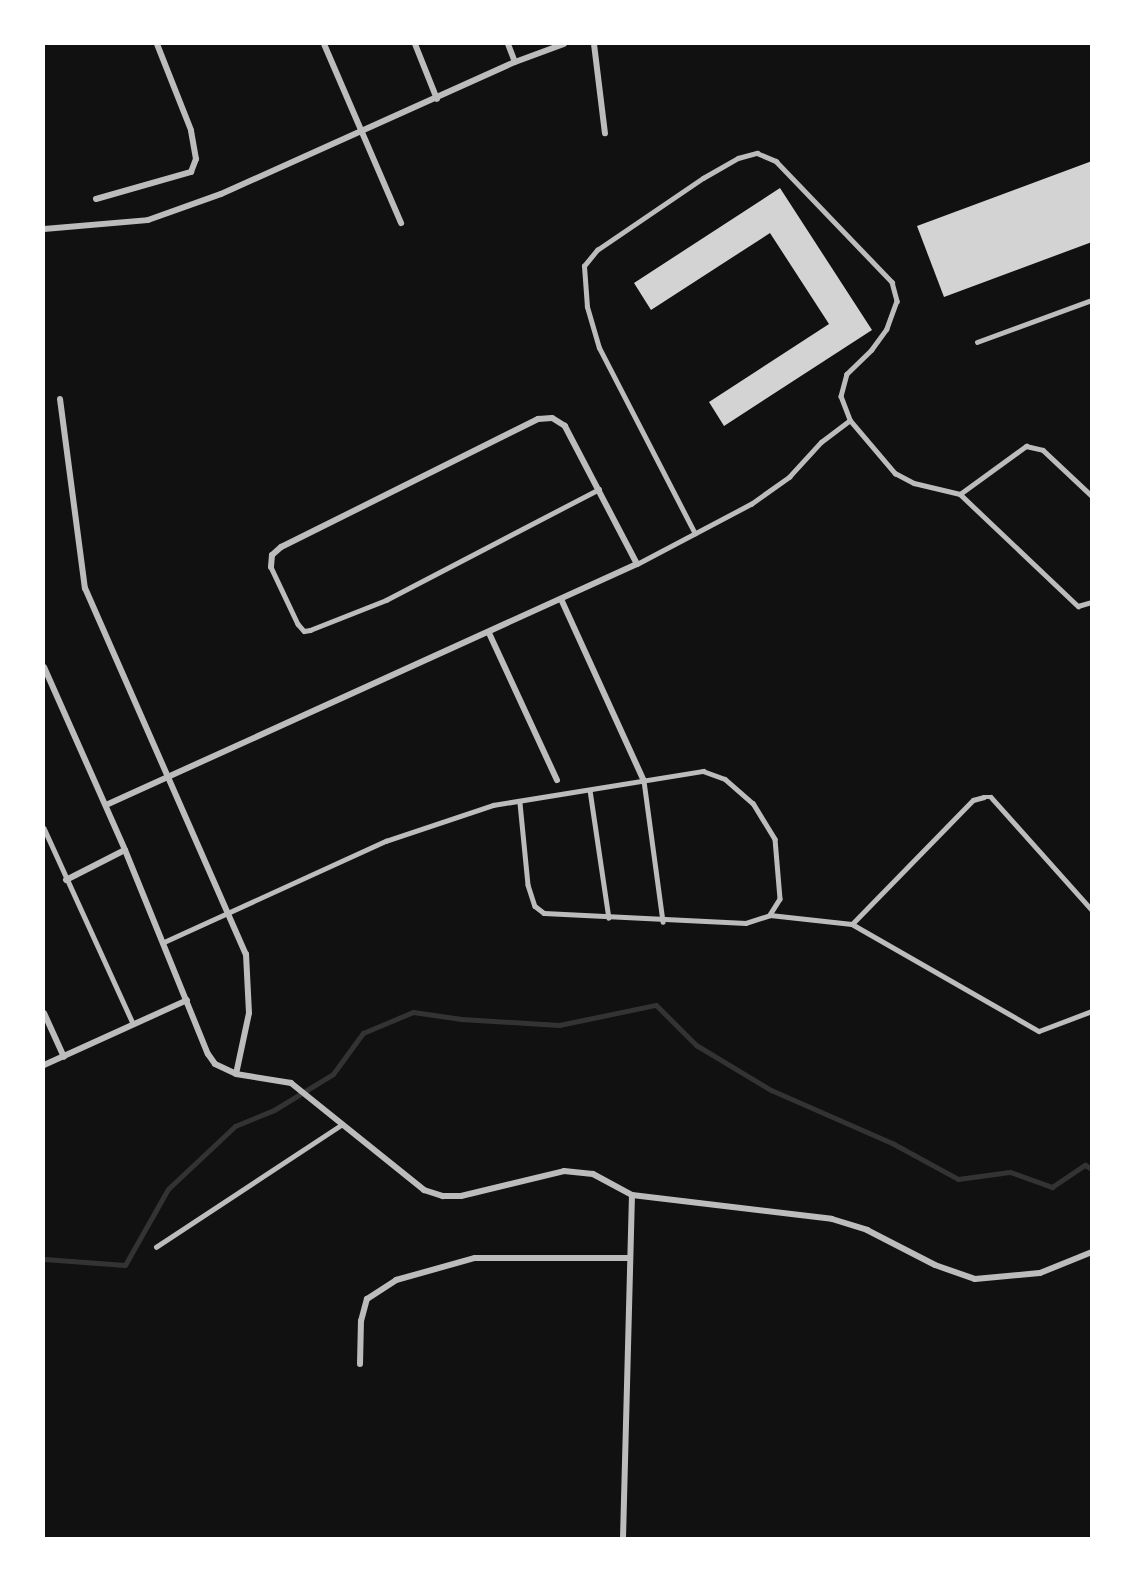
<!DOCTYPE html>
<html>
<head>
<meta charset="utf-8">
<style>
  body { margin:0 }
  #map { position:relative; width:1135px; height:1582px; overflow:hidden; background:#111; font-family:Lato,sans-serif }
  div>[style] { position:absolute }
  .stream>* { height:5px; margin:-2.5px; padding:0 2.5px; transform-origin:2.5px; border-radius:2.5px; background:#333 }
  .building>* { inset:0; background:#d3d3d3 }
  .service>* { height:4.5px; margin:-2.25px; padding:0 2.25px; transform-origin:2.25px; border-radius:2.25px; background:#bcbcbc }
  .minor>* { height:6px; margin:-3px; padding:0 3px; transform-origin:3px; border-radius:3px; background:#bcbcbc }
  span { translate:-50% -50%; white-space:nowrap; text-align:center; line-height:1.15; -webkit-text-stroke:6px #fff; paint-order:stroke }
  .frame { position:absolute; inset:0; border:45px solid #fff; pointer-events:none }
</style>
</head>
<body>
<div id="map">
  <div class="stream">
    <div style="left:44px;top:1259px;width:81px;rotate:4.2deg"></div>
    <div style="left:125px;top:1265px;width:87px;rotate:-60.5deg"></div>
    <div style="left:168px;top:1189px;width:92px;rotate:-43.2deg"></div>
    <div style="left:235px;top:1126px;width:42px;rotate:-22.3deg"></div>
    <div style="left:274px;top:1110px;width:69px;rotate:-31.4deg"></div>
    <div style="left:333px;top:1074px;width:51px;rotate:-53.8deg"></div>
    <div style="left:363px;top:1033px;width:54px;rotate:-22.8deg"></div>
    <div style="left:413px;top:1012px;width:49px;rotate:8.3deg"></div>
    <div style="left:461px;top:1019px;width:98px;rotate:3.5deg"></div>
    <div style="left:559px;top:1025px;width:99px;rotate:-11.7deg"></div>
    <div style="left:656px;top:1005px;width:57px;rotate:45deg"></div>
    <div style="left:696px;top:1045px;width:87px;rotate:31deg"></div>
    <div style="left:771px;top:1090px;width:132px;rotate:23.7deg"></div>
    <div style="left:892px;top:1143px;width:75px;rotate:28.6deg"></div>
    <div style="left:958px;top:1179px;width:52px;rotate:-7.7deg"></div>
    <div style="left:1010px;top:1172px;width:45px;rotate:19.7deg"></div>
    <div style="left:1052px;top:1187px;width:40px;rotate:-34deg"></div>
    <div style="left:1085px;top:1165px;width:8px;rotate:30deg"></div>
  </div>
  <div class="building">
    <div style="clip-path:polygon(1092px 161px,1092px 242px,944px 297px,917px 226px)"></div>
    <div style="clip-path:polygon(780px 188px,872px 330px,724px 426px,709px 402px,829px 324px,770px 233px,651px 310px,634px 283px)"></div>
  </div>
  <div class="service">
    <div style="left:977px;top:342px;width:122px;rotate:-20.1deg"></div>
    <div style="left:960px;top:494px;width:82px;rotate:-36deg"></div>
    <div style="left:1026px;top:446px;width:17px;rotate:13deg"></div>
    <div style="left:1043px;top:450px;width:67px;rotate:43.2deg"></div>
    <div style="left:695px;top:534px;width:209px;rotate:-117.3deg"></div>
    <div style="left:599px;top:348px;width:43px;rotate:-106.3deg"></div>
    <div style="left:587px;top:307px;width:41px;rotate:-94.2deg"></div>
    <div style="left:584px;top:266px;width:21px;rotate:-51deg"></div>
    <div style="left:597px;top:250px;width:128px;rotate:-34.2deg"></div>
    <div style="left:703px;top:178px;width:40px;rotate:-29.7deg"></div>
    <div style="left:738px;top:158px;width:20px;rotate:-15deg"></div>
    <div style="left:757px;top:153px;width:21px;rotate:23deg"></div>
    <div style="left:776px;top:161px;width:168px;rotate:46.2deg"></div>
    <div style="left:892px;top:282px;width:20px;rotate:75deg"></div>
    <div style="left:897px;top:301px;width:30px;rotate:110deg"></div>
    <div style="left:887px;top:329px;width:26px;rotate:126deg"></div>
    <div style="left:872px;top:350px;width:35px;rotate:136deg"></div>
    <div style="left:847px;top:374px;width:23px;rotate:105deg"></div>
    <div style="left:841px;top:396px;width:26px;rotate:69deg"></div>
    <div style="left:850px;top:420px;width:70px;rotate:49.7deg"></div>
    <div style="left:895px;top:473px;width:21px;rotate:28deg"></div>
    <div style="left:914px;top:483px;width:47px;rotate:13.4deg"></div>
    <div style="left:960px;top:494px;width:163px;rotate:43.5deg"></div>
    <div style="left:1078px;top:606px;width:15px;rotate:-16deg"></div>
    <div style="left:637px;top:564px;width:129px;rotate:-27.8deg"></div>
    <div style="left:751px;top:504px;width:47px;rotate:-35.4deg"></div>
    <div style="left:789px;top:477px;width:47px;rotate:-47.6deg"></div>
    <div style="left:821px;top:442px;width:36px;rotate:-37deg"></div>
    <div style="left:271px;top:567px;width:63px;rotate:64.7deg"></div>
    <div style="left:298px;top:624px;width:9px;rotate:49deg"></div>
    <div style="left:304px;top:631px;width:6px;rotate:-9deg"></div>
    <div style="left:310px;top:630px;width:82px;rotate:-21.5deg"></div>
    <div style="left:386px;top:600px;width:240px;rotate:-27.5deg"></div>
    <div style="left:644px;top:781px;width:142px;rotate:82.3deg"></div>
    <div style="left:590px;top:790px;width:129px;rotate:81.6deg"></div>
    <div style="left:520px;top:803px;width:82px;rotate:84.4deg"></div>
    <div style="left:528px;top:885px;width:22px;rotate:72deg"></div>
    <div style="left:535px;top:906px;width:11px;rotate:38deg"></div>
    <div style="left:544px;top:913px;width:202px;rotate:2.8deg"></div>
    <div style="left:746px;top:923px;width:25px;rotate:-18deg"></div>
    <div style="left:770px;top:915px;width:82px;rotate:6.3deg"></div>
    <div style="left:852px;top:924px;width:215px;rotate:29.8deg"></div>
    <div style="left:1039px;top:1031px;width:57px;rotate:-20.7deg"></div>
    <div style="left:44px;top:828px;width:214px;rotate:65.5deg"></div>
    <div style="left:852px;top:924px;width:173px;rotate:-45.7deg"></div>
    <div style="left:973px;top:800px;width:11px;rotate:-15deg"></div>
    <div style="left:984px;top:797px;width:7px"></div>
    <div style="left:991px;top:797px;width:152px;rotate:48.2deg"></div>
    <div style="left:164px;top:942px;width:244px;rotate:-24.5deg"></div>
    <div style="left:386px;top:841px;width:113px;rotate:-18.6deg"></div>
    <div style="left:493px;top:805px;width:213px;rotate:-9.2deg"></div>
    <div style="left:703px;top:771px;width:23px;rotate:20deg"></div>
    <div style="left:725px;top:779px;width:37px;rotate:41deg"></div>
    <div style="left:753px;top:803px;width:42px;rotate:58.6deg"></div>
    <div style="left:775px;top:839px;width:60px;rotate:85.2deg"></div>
    <div style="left:780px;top:899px;width:19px;rotate:122deg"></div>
    <div style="left:156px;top:1247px;width:222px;rotate:-33.4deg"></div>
  </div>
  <div class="minor">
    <div style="left:324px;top:44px;width:195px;rotate:66.7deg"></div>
    <div style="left:415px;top:44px;width:59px;rotate:68.2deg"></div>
    <div style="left:508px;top:44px;width:19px;rotate:69deg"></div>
    <div style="left:594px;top:44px;width:90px;rotate:83deg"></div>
    <div style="left:96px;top:199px;width:99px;rotate:-15.9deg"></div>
    <div style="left:191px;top:172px;width:14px;rotate:-69deg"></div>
    <div style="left:196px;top:159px;width:29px;rotate:-100deg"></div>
    <div style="left:191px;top:130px;width:92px;rotate:-111.6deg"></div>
    <div style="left:44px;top:229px;width:104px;rotate:-4.9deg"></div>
    <div style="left:148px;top:220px;width:77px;rotate:-19.6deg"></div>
    <div style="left:221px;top:194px;width:322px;rotate:-24.2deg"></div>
    <div style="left:515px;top:62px;width:52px;rotate:-20.2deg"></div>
    <div style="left:60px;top:399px;width:191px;rotate:82.5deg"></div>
    <div style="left:85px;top:588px;width:400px;rotate:66.3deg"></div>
    <div style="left:246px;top:954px;width:59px;rotate:87.1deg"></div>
    <div style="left:249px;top:1013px;width:62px;rotate:102deg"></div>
    <div style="left:561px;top:599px;width:200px;rotate:65.5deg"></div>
    <div style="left:489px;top:633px;width:162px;rotate:65.2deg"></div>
    <div style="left:44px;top:667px;width:200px;rotate:66.1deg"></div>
    <div style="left:125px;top:850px;width:220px;rotate:67.9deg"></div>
    <div style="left:208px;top:1054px;width:12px;rotate:55deg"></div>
    <div style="left:215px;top:1064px;width:23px;rotate:25deg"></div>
    <div style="left:236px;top:1074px;width:56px;rotate:9.3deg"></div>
    <div style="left:291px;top:1083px;width:171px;rotate:38.8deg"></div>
    <div style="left:424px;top:1190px;width:20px;rotate:18deg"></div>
    <div style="left:443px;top:1196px;width:18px"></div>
    <div style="left:461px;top:1196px;width:106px;rotate:-13.6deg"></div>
    <div style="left:564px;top:1171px;width:29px;rotate:6deg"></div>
    <div style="left:593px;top:1174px;width:44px;rotate:28.3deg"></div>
    <div style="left:632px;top:1195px;width:201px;rotate:6.8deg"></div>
    <div style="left:832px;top:1219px;width:37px;rotate:17deg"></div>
    <div style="left:867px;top:1230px;width:76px;rotate:27.2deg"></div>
    <div style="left:935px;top:1265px;width:42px;rotate:19.3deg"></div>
    <div style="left:975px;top:1279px;width:65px;rotate:-5.3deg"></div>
    <div style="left:1040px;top:1273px;width:56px;rotate:-22deg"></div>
    <div style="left:106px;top:805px;width:583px;rotate:-24.41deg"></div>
    <div style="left:637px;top:564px;width:156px;rotate:-117.6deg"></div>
    <div style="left:565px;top:426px;width:15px;rotate:-148deg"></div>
    <div style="left:552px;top:418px;width:14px;rotate:176deg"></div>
    <div style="left:538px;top:419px;width:287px;rotate:153.5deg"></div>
    <div style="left:281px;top:547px;width:12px;rotate:138deg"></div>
    <div style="left:272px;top:555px;width:12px;rotate:95deg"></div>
    <div style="left:66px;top:880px;width:66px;rotate:-27deg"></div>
    <div style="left:44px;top:1013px;width:48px;rotate:65.6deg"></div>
    <div style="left:44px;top:1065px;width:157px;rotate:-24.4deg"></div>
    <div style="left:360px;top:1364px;width:43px;rotate:-88.7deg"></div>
    <div style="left:361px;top:1321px;width:23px;rotate:-75deg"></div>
    <div style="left:367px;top:1299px;width:35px;rotate:-33deg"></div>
    <div style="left:396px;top:1280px;width:82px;rotate:-15.6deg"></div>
    <div style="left:475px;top:1258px;width:153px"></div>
    <div style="left:623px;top:1538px;width:343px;rotate:-88.5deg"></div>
  </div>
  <div class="frame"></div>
</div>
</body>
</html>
